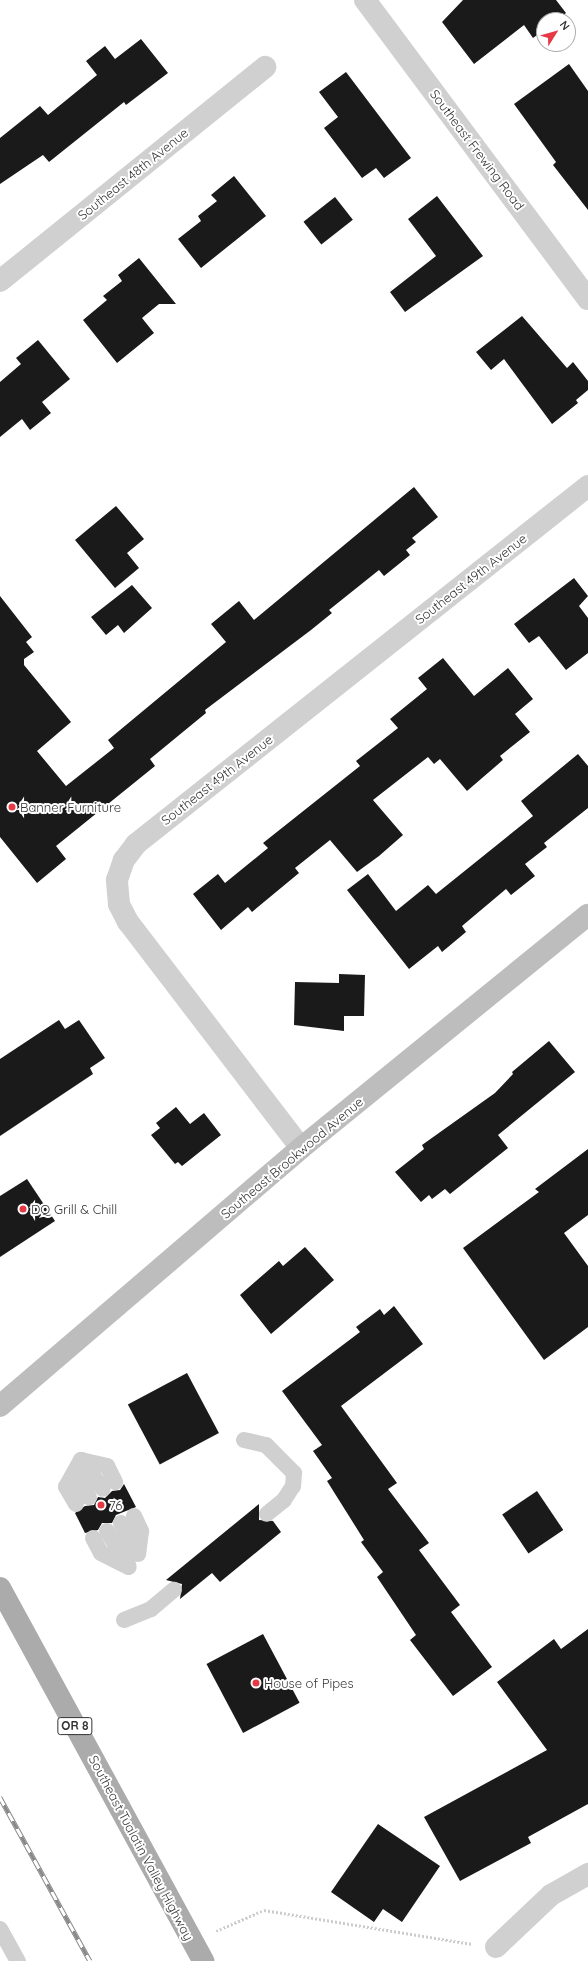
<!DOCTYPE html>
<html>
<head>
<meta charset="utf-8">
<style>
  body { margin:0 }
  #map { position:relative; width:588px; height:1961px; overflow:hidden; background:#fff; font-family:Quicksand,sans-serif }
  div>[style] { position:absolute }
  .building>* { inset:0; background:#1a1a1a; transform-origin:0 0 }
  .path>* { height:2.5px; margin-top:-1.25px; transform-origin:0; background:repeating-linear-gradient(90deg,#cdcdcd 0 2px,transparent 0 4px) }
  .service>* { height:16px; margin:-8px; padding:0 8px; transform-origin:8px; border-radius:8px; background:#d0d0d0 }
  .minor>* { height:22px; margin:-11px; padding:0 11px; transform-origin:11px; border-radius:11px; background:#d0d0d0 }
  .secondary>* { height:22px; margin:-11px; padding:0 11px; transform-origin:11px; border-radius:11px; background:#bdbdbd }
  .primary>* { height:22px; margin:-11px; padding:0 11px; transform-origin:11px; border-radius:11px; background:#ababab }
  .rail>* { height:4.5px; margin-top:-2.25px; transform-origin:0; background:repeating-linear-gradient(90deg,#fff 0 9px,#888 0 18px); box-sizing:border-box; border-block:1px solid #888 }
  .dots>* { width:11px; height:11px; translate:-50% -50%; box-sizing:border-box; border:2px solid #fff; border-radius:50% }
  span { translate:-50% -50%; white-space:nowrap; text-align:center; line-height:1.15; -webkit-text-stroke:4px #fff; paint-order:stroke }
  .shield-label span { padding:1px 3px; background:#fff; border:1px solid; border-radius:3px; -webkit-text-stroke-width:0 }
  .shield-label { font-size:12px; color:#333; font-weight:700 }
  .street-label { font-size:13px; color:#333 }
  .poi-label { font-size:13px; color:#333 }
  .left { translate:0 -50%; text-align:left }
  .north { position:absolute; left:536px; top:12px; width:40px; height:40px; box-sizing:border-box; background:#fff; border:1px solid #adadad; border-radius:50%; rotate:53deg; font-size:11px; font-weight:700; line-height:16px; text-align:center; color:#333 }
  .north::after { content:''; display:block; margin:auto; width:14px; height:18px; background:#e63946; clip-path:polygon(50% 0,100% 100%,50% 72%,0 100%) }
</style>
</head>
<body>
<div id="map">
  <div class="building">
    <div style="clip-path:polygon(463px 0,556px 0,566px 13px,557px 20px,544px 20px,544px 30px,533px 38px,524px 25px,474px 64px,442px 22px)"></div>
    <div style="clip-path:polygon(141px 39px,168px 73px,126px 105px,124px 102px,49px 162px,43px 155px,0 184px,0 138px,40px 106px,48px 115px,97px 75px,86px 61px,105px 46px,115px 59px)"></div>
    <div style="clip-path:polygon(569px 64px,588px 91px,588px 210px,553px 165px,556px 162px,514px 104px)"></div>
    <div style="clip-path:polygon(346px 72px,411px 158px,384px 178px,376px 168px,362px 178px,324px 128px,338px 117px,319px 92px)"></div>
    <div style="clip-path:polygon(234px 176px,266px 216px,201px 268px,178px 239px,201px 221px,198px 216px,217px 201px,211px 195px)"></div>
    <div style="clip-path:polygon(437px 196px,483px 256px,405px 312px,390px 292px,436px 256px,408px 219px)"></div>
    <div style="left:335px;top:197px;width:29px;height:40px;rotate:52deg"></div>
    <div style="clip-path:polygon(139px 258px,176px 304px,159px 304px,142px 318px,154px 333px,117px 363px,83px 320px,107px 300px,103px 296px,122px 281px,118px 275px)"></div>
    <div style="clip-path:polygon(522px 316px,567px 368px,573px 362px,588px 381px,588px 390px,576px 400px,578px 403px,552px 424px,504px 359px,491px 370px,476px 352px)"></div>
    <div style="clip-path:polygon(38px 340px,70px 379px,42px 402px,51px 413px,30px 430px,22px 419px,0 437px,0 382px,21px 364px,16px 358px)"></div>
    <div style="clip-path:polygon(414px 487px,438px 517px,412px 538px,416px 542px,406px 550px,410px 555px,384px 576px,379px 570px,329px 610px,332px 613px,311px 630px,205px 710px,206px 713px,150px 759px,155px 766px,56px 846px,66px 859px,37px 883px,0 837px,0 596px,32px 637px,26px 642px,34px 652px,24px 659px,24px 665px,71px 722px,37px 751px,66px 786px,114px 748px,108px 740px,226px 642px,211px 624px,239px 601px,254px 620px)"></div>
    <div style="clip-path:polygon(116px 506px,144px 539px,127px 553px,139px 568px,115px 588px,75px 540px)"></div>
    <div style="clip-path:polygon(574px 578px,588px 596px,579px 606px,588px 618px,588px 653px,566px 670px,539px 636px,529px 643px,514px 624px)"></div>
    <div style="clip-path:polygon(132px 585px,152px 608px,124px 633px,118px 625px,106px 635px,91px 617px)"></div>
    <div style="clip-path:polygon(443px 658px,474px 696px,508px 668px,533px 699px,515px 714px,530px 732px,500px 756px,503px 760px,467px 791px,440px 759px,434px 764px,428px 757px,373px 800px,403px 835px,379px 856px,357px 872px,330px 840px,295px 868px,299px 873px,252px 912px,248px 907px,221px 930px,193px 894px,218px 874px,225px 883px,268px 848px,263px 843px,360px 766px,356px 761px,398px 728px,390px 719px,427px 689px,418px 678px)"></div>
    <div style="clip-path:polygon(578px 754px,588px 766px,588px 808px,544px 843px,547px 847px,525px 864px,535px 876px,511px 895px,506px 889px,462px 926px,466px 932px,442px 952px,438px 946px,409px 969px,347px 890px,368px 874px,396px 911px,428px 885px,436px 894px,533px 816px,521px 801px)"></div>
    <div style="clip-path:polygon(339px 974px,365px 975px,364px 1016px,344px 1016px,344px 1031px,294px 1025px,295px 982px,339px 983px)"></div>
    <div style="clip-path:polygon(59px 1020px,65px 1029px,79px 1020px,105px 1058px,90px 1068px,93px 1074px,0 1136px,0 1059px)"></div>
    <div style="clip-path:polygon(549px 1041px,575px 1072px,498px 1135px,508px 1148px,450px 1194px,445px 1189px,432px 1199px,429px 1195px,421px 1202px,395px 1172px,424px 1149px,422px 1145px,495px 1093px,513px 1074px,512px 1072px)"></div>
    <div style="clip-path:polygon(176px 1107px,190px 1124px,204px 1113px,221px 1135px,182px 1166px,178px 1162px,175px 1164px,151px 1135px,160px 1128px,156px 1123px)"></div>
    <div style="clip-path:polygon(588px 1149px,588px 1215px,564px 1233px,588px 1266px,588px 1327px,544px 1360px,463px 1248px,539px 1192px,535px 1189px)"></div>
    <div style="clip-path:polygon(27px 1179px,55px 1221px,0 1257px,0 1196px)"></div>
    <div style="clip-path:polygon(305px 1247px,334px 1280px,271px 1334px,240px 1295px,279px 1261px,283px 1266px)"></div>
    <div style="clip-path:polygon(394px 1306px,423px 1344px,341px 1406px,397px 1483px,388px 1489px,429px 1543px,419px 1550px,460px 1605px,451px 1612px,492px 1667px,453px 1696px,410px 1640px,416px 1635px,377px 1577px,383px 1572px,361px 1542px,364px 1540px,327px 1481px,332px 1478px,313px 1451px,322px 1445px,282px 1391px,360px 1332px,356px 1327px,380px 1309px,384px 1315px)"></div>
    <div style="left:187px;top:1373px;width:68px;height:67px;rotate:62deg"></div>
    <div style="clip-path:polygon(124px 1484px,136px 1507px,116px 1515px,112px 1523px,102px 1523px,98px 1530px,85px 1533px,75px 1513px,85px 1506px,94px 1505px,98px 1497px,105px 1498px,112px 1491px,120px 1490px)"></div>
    <div style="left:537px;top:1491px;width:47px;height:42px;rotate:56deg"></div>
    <div style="clip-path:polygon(259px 1504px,259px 1520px,273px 1521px,281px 1532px,220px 1582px,212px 1573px,180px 1599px,182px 1584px,166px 1580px)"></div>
    <div style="clip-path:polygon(588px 1629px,588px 1804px,528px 1837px,531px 1843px,460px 1881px,424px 1817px,547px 1750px,497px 1682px,554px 1639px,561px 1649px)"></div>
    <div style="left:263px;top:1634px;width:78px;height:64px;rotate:62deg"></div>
    <div style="clip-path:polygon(378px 1824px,440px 1866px,402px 1922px,383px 1909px,374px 1922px,331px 1892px)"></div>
  </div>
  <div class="path">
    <div style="left:216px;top:1931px;width:52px;rotate:-23.6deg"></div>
    <div style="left:264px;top:1910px;width:211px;rotate:9.3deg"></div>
  </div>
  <div class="service">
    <div style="left:244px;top:1440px;width:23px;rotate:13deg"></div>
    <div style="left:266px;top:1445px;width:40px;rotate:45deg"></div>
    <div style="left:294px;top:1473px;width:13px;rotate:94deg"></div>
    <div style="left:293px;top:1486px;width:17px;rotate:123deg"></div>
    <div style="left:284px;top:1500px;width:22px;rotate:141deg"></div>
    <div style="left:81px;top:1460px;width:27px;rotate:13deg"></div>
    <div style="left:107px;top:1466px;width:18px;rotate:63deg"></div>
    <div style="left:81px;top:1460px;width:36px;rotate:53deg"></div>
    <div style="left:81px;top:1461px;width:19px;rotate:96deg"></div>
    <div style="left:79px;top:1480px;width:20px;rotate:60deg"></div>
    <div style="left:76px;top:1504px;width:20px;rotate:-120deg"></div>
    <div style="left:66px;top:1487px;width:31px;rotate:-61deg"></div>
    <div style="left:134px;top:1516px;width:17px;rotate:65deg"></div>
    <div style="left:141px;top:1531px;width:23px;rotate:97deg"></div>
    <div style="left:121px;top:1523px;width:35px;rotate:61deg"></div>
    <div style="left:107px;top:1531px;width:40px;rotate:58deg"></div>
    <div style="left:93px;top:1538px;width:17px;rotate:62deg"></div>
    <div style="left:101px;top:1553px;width:31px;rotate:27deg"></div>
    <div style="left:124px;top:1620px;width:29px;rotate:-22deg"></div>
    <div style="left:151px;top:1609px;width:30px;rotate:-40deg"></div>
    <div style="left:0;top:1929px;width:37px;rotate:61deg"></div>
  </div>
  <div class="minor">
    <div style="left:365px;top:0;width:373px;rotate:53.3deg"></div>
    <div style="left:0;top:281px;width:341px;rotate:-38.9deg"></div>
    <div style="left:301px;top:1148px;width:285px;rotate:-127.4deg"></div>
    <div style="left:128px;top:922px;width:20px;rotate:-117deg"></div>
    <div style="left:119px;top:904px;width:24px;rotate:-95deg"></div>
    <div style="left:117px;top:880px;width:21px;rotate:-71deg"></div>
    <div style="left:124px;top:860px;width:20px;rotate:-53deg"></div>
    <div style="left:136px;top:844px;width:577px;rotate:-38.38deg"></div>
    <div style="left:496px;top:1947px;width:76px;rotate:-43.4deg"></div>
    <div style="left:551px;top:1895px;width:43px;rotate:-29.6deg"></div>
  </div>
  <div class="secondary">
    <div style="left:0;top:1406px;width:396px;rotate:-40.6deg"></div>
    <div style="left:301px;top:1148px;width:370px;rotate:-39.1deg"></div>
  </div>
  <div class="primary">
    <div style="left:0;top:1588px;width:425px;rotate:61.4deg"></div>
  </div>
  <div class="rail">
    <div style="left:0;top:1797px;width:187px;rotate:61.2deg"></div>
  </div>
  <div class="dots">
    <div style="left:12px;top:807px;background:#e63946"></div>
    <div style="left:23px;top:1209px;background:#e63946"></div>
    <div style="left:101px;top:1505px;background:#e63946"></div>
    <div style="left:256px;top:1683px;background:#e63946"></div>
  </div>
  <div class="shield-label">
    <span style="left:75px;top:1726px">OR 8</span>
  </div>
  <div class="street-label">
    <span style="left:477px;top:150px;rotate:53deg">Southeast Frewing Road</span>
    <span style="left:133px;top:174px;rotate:-39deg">Southeast 48th Avenue</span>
    <span style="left:471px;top:579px;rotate:-38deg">Southeast 49th Avenue</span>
    <span style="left:217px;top:780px;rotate:-38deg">Southeast 49th Avenue</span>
    <span style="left:292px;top:1158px;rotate:-40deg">Southeast Brookwood Avenue</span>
    <span style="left:141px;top:1848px;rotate:62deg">Southeast Tualatin Valley Highway</span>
  </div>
  <div class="poi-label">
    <span class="left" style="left:20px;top:807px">Banner Furniture</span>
    <span class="left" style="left:31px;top:1209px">DQ Grill &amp; Chill</span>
    <span class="left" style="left:109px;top:1505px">76</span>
    <span class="left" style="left:264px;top:1683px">House of Pipes</span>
  </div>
  <div class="north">N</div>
</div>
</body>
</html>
